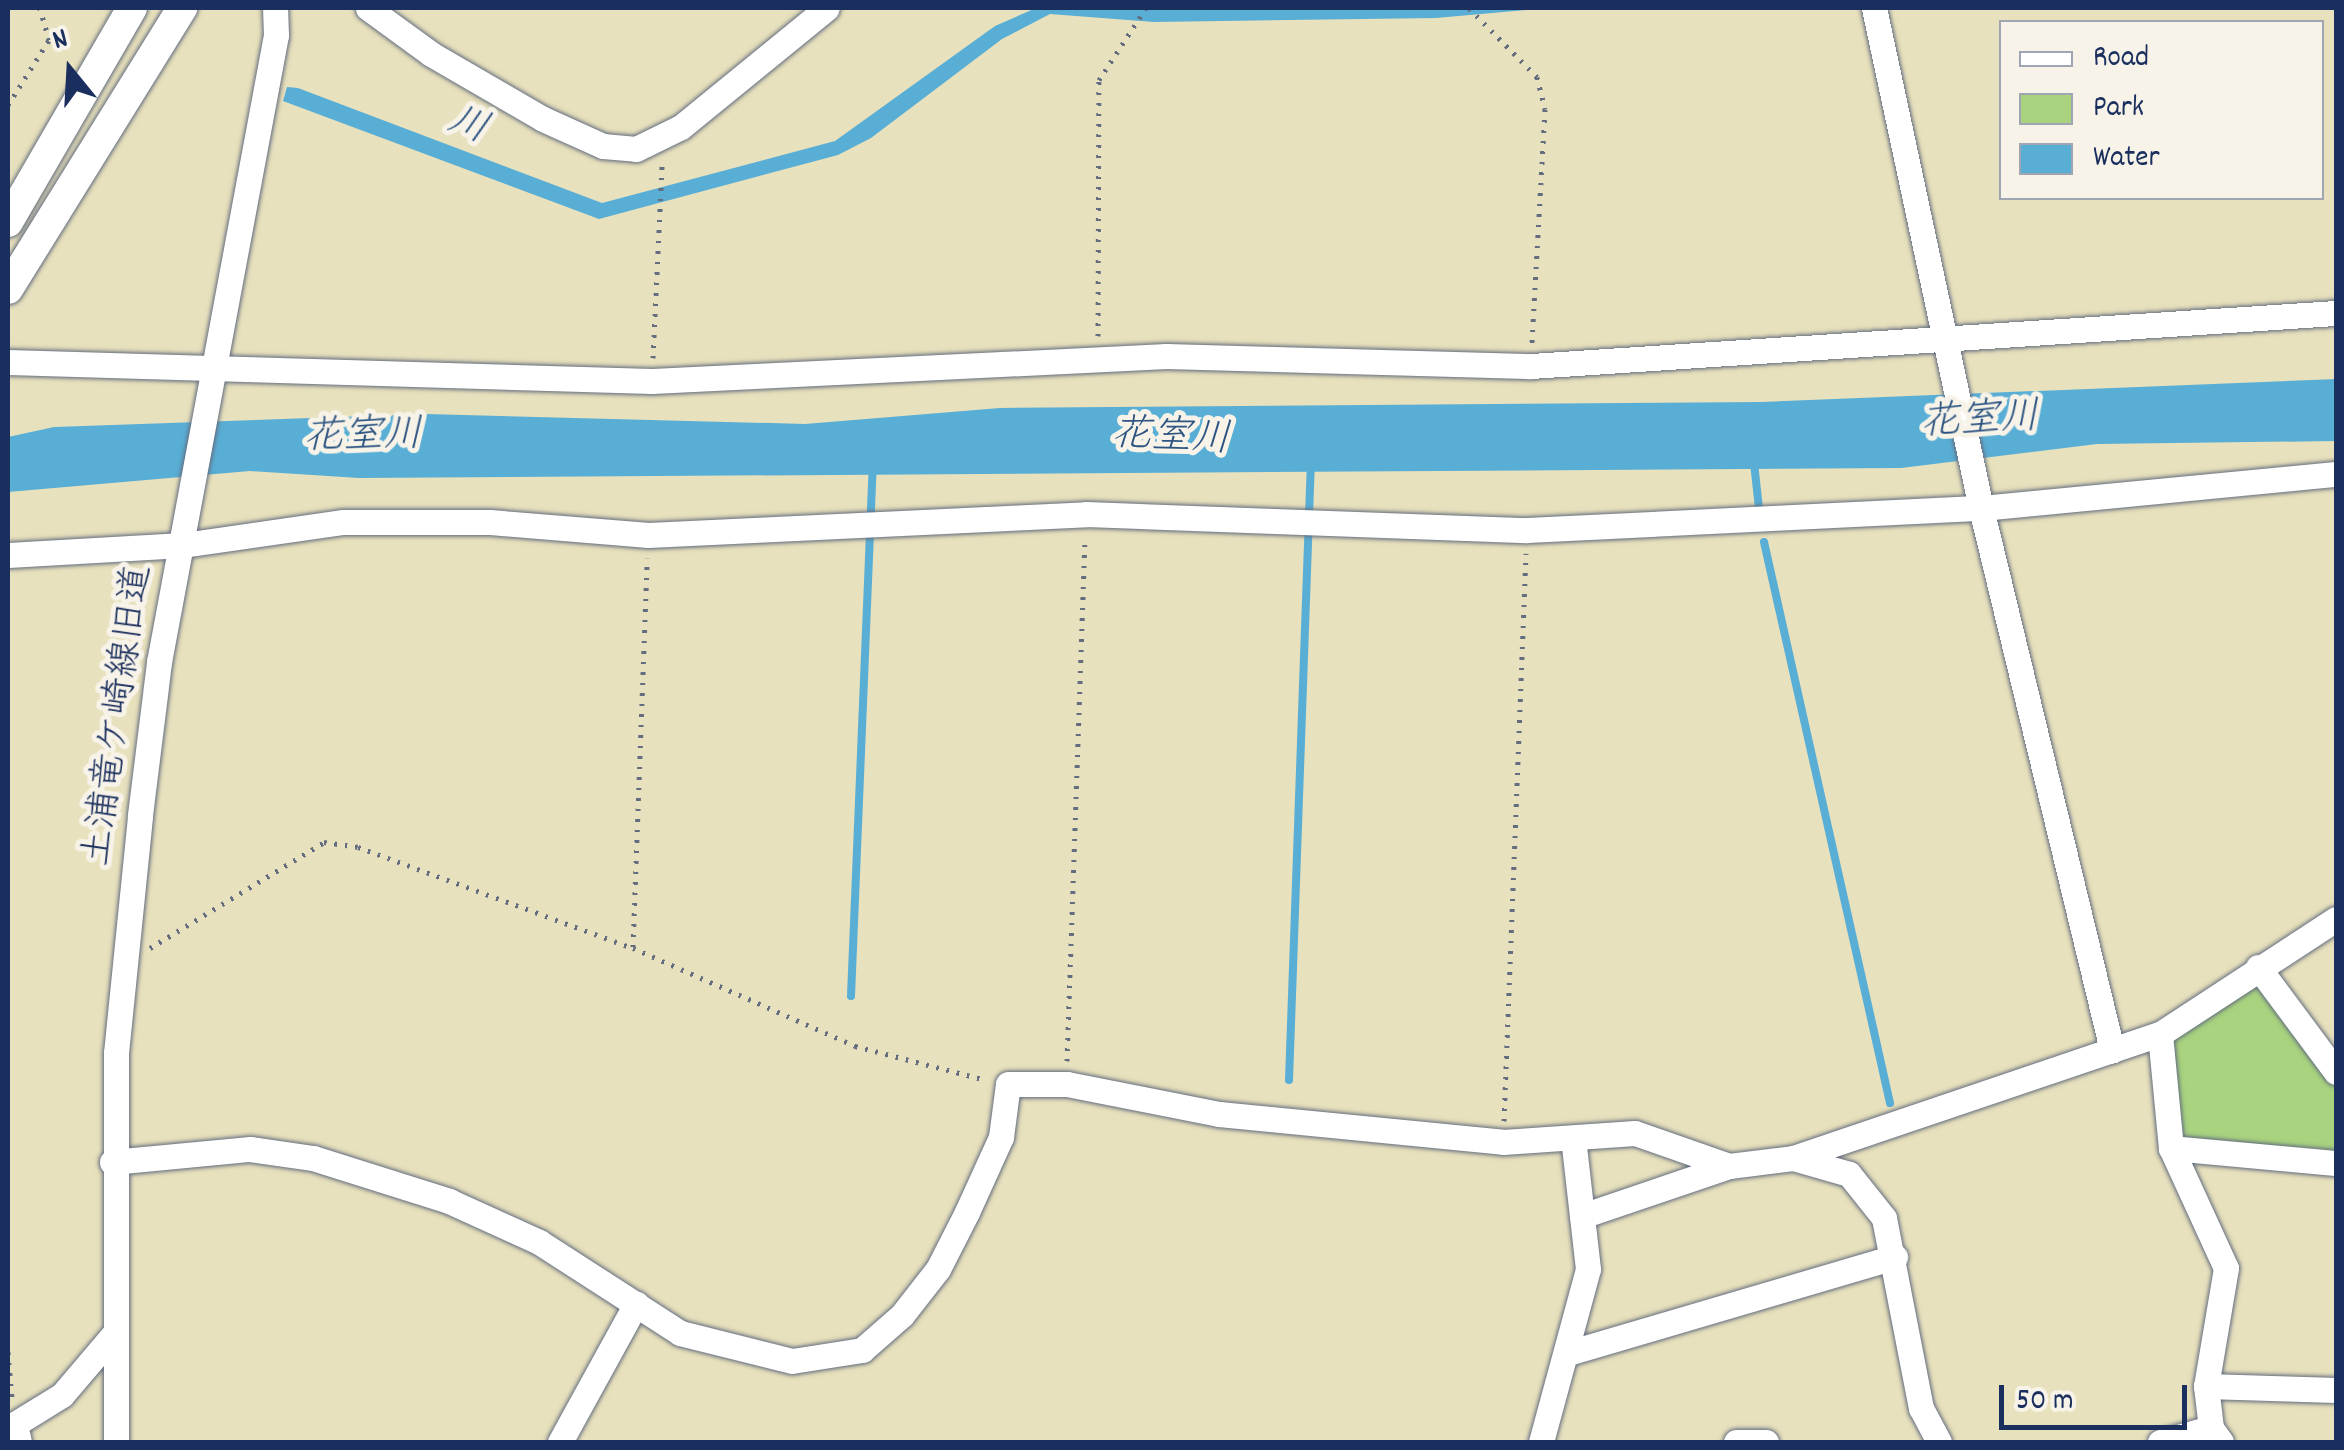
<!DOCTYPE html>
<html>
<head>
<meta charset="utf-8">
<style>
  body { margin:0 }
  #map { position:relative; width:2344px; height:1450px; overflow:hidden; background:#e8e1bd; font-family:Dekko,"Klee One",sans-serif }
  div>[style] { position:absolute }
  .green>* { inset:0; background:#a9d37f }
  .water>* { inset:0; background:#59aed6 }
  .stream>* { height:8px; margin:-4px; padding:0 4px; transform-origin:4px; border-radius:4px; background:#59aed6 }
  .path>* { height:5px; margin-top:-2.5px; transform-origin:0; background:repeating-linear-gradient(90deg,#636d7f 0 2.5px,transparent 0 10.5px) }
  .roads { filter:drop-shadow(0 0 2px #636d7f) drop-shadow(0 0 2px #636d7f) }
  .minor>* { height:25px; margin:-12.5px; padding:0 12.5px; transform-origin:12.5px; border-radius:12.5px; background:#fff }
  .major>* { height:30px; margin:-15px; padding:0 15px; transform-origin:15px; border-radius:15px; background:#fff }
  span { translate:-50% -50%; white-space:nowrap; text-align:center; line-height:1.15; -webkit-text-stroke:10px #f7f3e8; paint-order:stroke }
  .street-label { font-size:38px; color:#1b2f5e }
  .water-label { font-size:40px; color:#2e5582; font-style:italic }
  .frame { position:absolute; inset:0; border:10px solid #1b2f5e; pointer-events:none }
  .legend { position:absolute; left:1999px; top:20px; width:325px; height:180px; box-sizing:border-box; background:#f7f3e8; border:2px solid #9fa5b1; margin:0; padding:12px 18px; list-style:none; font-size:30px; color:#1b2f5e }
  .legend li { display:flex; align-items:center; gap:20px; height:50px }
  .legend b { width:50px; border:2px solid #9fa5b1 }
  .north { position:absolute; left:20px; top:20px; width:100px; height:100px; -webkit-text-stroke:8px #f7f3e8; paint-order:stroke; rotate:342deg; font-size:28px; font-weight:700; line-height:40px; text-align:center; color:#1b2f5e }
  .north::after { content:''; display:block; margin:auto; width:35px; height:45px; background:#1b2f5e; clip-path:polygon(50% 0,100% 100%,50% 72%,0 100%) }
  .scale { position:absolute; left:1999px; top:1385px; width:188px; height:45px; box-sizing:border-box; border:5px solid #1b2f5e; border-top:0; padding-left:12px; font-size:30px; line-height:35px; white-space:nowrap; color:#1b2f5e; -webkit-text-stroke:8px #f7f3e8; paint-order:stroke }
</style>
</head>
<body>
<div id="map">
  <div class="green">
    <div style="clip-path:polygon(2258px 967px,2336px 1072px,2336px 1163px,2171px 1148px,2160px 1034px)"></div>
  </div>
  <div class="water">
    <div style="clip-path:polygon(1036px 8px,1550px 8px,1436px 18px,1154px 22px,1050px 14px,1002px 39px,871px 138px,838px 155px,599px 219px,283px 101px,287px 87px,298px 88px,602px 203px,835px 141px,995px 26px)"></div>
    <div style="clip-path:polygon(2336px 379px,2336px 441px,2097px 444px,1901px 468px,359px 478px,250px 471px,8px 492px,8px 437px,54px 427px,426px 414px,805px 424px,1000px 408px,1762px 402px)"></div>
  </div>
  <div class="stream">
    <div style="left:1754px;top:463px;width:45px;rotate:83.7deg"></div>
    <div style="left:1764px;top:542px;width:575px;rotate:77.34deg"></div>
    <div style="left:851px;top:996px;width:535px;rotate:-87.65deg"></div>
    <div style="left:1289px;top:1080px;width:620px;rotate:-87.97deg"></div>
  </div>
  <div class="path">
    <div style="left:1469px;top:8px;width:97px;rotate:45.4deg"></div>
    <div style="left:1537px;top:77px;width:33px;rotate:76deg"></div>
    <div style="left:1545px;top:109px;width:234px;rotate:93.2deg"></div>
    <div style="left:8px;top:105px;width:77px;rotate:-57.8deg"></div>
    <div style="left:49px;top:40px;width:33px;rotate:-106deg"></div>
    <div style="left:1098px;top:336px;width:256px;rotate:-89.8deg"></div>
    <div style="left:1099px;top:80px;width:86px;rotate:-56.9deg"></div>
    <div style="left:653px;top:358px;width:194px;rotate:-87.3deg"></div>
    <div style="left:633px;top:947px;width:389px;rotate:-87.9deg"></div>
    <div style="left:150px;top:948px;width:204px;rotate:-31.3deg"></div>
    <div style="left:324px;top:842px;width:34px;rotate:8deg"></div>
    <div style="left:358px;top:847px;width:293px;rotate:20.2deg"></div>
    <div style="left:633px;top:948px;width:243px;rotate:23.8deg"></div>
    <div style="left:855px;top:1046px;width:135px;rotate:14.5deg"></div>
    <div style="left:1067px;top:1061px;width:524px;rotate:-88.03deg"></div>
    <div style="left:1504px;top:1121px;width:568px;rotate:-87.78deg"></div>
    <div style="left:8px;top:1352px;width:47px;rotate:85.1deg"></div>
  </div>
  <div class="roads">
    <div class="minor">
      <div style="left:368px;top:8px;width:78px;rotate:36.1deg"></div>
      <div style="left:431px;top:54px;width:129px;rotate:30.1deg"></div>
      <div style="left:543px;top:119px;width:66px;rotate:24.2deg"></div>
      <div style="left:603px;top:146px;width:33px;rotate:5deg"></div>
      <div style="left:636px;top:149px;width:50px;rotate:-26.1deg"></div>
      <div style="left:681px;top:127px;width:188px;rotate:-39.2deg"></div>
      <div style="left:1874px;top:8px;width:511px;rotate:77.92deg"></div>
      <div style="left:1981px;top:508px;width:558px;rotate:76.41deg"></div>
      <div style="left:8px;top:362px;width:644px;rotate:1.69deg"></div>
      <div style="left:652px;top:381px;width:515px;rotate:-2.78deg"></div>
      <div style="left:1166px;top:356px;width:365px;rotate:1.6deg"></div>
      <div style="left:1531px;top:366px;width:807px;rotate:-3.77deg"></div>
      <div style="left:8px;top:555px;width:175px;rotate:-3.3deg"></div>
      <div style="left:183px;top:545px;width:162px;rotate:-8.2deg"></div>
      <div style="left:343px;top:522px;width:147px"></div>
      <div style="left:490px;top:522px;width:159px;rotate:4.7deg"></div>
      <div style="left:648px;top:535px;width:439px;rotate:-2.7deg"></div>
      <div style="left:1086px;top:514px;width:441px;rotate:2.1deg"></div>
      <div style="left:1527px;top:530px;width:455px;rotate:-2.8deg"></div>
      <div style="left:1981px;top:508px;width:357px;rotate:-5.5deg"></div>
      <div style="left:2258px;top:967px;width:131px;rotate:53.4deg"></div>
      <div style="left:2160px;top:1034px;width:115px;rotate:84.5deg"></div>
      <div style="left:2171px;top:1148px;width:132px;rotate:65.4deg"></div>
      <div style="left:2226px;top:1268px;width:120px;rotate:99.6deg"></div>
      <div style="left:2206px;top:1386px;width:42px;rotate:83.2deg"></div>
      <div style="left:2211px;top:1428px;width:17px;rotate:54deg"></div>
      <div style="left:2171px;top:1148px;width:166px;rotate:5.2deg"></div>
      <div style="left:1793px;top:1158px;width:58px;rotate:15.9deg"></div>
      <div style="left:1849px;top:1174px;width:56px;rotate:51.5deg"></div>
      <div style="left:1884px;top:1218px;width:194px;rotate:79deg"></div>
      <div style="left:1921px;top:1408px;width:38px;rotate:62deg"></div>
      <div style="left:112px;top:1162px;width:139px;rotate:-5.4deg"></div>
      <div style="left:250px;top:1149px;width:64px;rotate:8.1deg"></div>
      <div style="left:313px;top:1158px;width:143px;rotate:17.5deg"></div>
      <div style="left:449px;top:1201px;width:99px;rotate:24.5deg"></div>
      <div style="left:539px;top:1242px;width:168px;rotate:32.8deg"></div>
      <div style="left:680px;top:1333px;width:115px;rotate:14deg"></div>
      <div style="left:792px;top:1361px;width:71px;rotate:-8.9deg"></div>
      <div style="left:862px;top:1350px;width:53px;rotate:-41.2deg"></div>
      <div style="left:902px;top:1315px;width:58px;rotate:-52deg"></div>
      <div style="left:938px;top:1269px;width:64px;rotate:-63deg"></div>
      <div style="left:967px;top:1212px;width:82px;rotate:-65.6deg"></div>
      <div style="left:1001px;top:1137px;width:53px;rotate:-82.5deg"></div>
      <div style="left:1008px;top:1084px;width:59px"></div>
      <div style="left:1067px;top:1084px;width:155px;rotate:11.2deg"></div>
      <div style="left:1219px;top:1114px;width:285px;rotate:5.6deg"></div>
      <div style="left:1503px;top:1142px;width:132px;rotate:-3.9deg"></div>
      <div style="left:1635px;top:1133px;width:100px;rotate:19.3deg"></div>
      <div style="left:1582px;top:1216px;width:155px;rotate:-18.8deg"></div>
      <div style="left:1729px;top:1166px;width:64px;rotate:-7.1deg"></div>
      <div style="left:1793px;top:1158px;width:387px;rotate:-18.7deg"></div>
      <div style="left:2160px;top:1034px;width:210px;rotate:-33.2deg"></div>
      <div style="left:1568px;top:1353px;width:341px;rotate:-16.4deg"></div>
      <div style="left:2206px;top:1386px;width:130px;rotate:1.8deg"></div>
      <div style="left:19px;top:1442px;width:18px;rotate:-103deg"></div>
      <div style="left:15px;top:1424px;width:55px;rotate:-31.7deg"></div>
      <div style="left:62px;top:1395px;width:79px;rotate:-49.6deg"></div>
      <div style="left:116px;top:1442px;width:389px;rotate:-90deg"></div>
      <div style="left:116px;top:1053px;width:239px;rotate:-84.2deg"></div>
      <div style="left:140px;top:815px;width:154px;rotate:-82.9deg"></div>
      <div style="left:159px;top:662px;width:638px;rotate:-79.43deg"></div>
      <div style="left:276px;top:35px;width:27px;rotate:-92deg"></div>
      <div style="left:560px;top:1442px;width:158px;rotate:-61.2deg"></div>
      <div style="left:1541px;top:1442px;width:179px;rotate:-74.8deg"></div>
      <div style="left:1588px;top:1269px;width:132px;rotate:-96.5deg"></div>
      <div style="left:1736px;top:1442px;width:30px"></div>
      <div style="left:2160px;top:1442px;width:53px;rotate:-15.4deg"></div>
    </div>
    <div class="major">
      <div style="left:8px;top:222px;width:247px;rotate:-59.9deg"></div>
      <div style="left:8px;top:289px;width:331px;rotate:-58.2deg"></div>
    </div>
  </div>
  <div class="street-label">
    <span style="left:120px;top:716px;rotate:-82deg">土浦竜ケ崎線旧道</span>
  </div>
  <div class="water-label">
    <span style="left:467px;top:128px;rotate:21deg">川</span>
    <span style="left:1980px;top:423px;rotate:-3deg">花室川</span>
    <span style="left:363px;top:439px;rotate:-1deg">花室川</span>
    <span style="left:1171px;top:440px;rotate:3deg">花室川</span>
  </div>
  <div class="frame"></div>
  <ul class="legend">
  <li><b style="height:12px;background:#fff"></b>Road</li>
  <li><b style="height:28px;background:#a9d37f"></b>Park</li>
  <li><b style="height:28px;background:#59aed6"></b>Water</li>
  </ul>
  <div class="north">N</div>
  <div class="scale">50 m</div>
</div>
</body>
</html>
